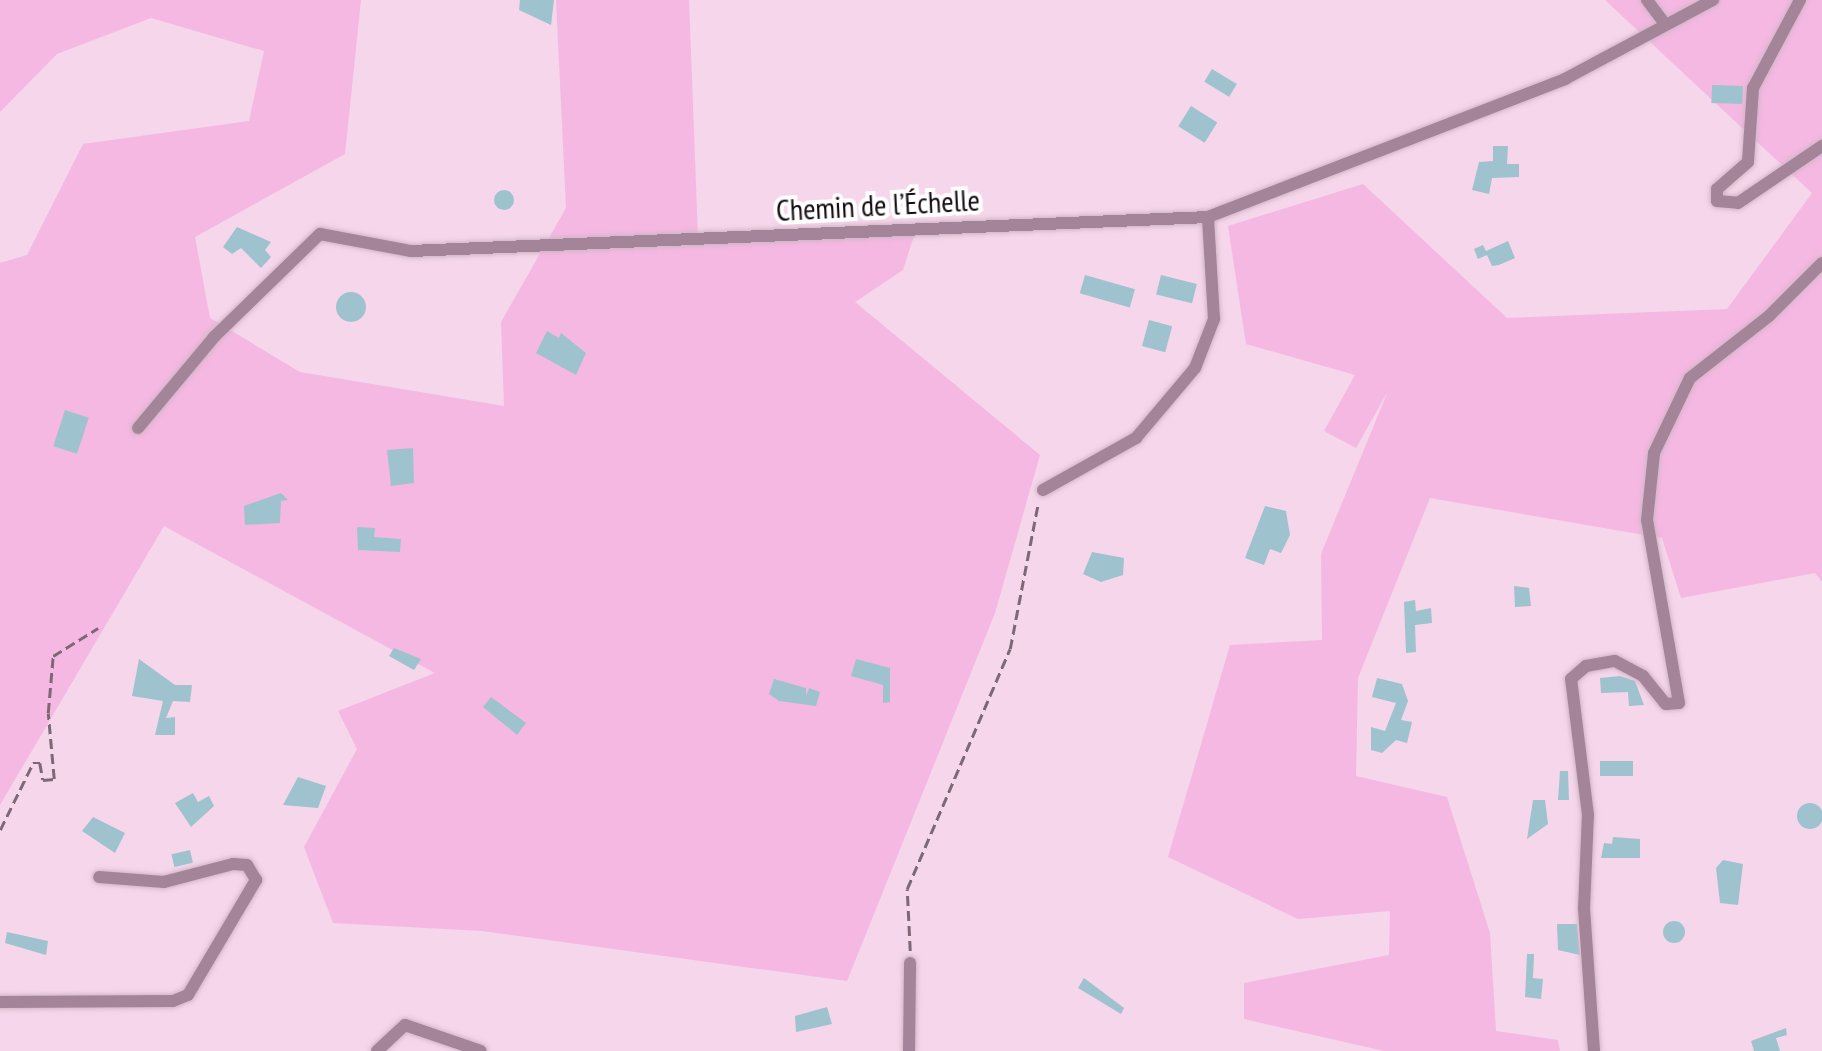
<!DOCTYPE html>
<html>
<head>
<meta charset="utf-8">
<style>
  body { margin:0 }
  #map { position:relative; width:1822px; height:1051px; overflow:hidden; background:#f5d6ea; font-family:"PT Sans Narrow",sans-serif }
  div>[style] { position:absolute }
  .green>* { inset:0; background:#f5b8e2 }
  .building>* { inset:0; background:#9ec3ce; transform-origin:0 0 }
  .round { border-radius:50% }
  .path>* { height:2.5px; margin-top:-1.25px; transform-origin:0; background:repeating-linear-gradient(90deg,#7d6976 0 10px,transparent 0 15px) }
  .roads { filter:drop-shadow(0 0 2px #d1b6c7) drop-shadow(0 0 2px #d1b6c7) }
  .minor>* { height:12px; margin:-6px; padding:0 6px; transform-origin:6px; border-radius:6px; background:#a48499 }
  span { translate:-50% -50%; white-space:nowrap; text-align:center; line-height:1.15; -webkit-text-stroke:8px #fff; paint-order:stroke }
  .street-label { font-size:30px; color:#150b12 }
</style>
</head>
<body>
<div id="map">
  <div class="green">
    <div style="clip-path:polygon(0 0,361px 0,345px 154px,195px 237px,210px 318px,300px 372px,504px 406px,501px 322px,566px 208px,556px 0,689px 0,698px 238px,917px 226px,903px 270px,855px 302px,1040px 455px,995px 613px,847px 981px,482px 931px,333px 923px,304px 847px,357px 749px,338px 711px,435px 673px,164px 526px,0 805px,0 263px,27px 255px,83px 144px,249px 121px,264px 51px,151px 18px,57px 54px,0 112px)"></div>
    <div style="clip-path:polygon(1605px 0,1822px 0,1822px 582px,1815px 573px,1681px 598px,1662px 538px,1430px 498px,1358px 678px,1356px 776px,1447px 797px,1490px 933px,1496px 1031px,1558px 1040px,1560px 1051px,1384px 1051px,1244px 1019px,1244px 983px,1389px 955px,1390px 911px,1298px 919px,1168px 857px,1230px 645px,1322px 640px,1321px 554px,1388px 391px,1356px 448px,1324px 431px,1355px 375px,1246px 344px,1228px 226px,1363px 184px,1507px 318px,1727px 309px,1812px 193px)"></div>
  </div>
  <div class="building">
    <div style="clip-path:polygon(520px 0,554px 0,551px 25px,519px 10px)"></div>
    <div style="left:1212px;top:69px;width:29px;height:15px;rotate:31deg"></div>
    <div style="left:1712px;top:85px;width:31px;height:18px;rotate:2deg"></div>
    <div style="left:1191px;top:106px;width:31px;height:24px;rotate:32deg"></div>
    <div style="clip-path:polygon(1493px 146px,1508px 146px,1507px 164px,1519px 164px,1519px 177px,1492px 178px,1489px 194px,1472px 190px,1479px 162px,1493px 161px)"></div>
    <div class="round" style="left:494px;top:190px;width:20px;height:20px"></div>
    <div style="clip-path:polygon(237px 227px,271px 242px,265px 250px,271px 257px,261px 268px,241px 248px,232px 254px,223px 247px)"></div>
    <div style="clip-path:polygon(1508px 241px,1515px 258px,1499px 265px,1492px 266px,1487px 255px,1478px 259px,1474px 249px,1483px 245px,1486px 251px)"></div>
    <div style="left:1085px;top:275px;width:52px;height:19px;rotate:16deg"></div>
    <div style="left:1161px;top:275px;width:37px;height:20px;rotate:14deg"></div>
    <div class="round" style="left:336px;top:292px;width:30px;height:30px"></div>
    <div style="left:1149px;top:320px;width:24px;height:27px;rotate:15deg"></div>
    <div style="clip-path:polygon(547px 331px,559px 338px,561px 333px,586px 353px,576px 375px,536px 353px)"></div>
    <div style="left:65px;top:410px;width:25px;height:38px;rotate:18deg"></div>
    <div style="clip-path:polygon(413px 448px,414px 483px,391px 486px,387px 450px)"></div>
    <div style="clip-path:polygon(281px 493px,288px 500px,281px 501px,280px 523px,245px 525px,244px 506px)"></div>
    <div style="clip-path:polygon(1265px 506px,1286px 511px,1290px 535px,1281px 553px,1270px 549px,1264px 565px,1245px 558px)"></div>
    <div style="clip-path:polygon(357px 527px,375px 528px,374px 537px,401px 539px,400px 552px,358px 550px)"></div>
    <div style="clip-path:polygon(1092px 552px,1124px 558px,1123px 575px,1101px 582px,1083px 574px)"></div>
    <div style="clip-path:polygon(1514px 586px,1529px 588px,1531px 606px,1515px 607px)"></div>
    <div style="clip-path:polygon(1415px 600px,1416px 611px,1431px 608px,1432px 623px,1415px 625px,1416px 652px,1406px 653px,1404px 602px)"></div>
    <div style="clip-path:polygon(394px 648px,421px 659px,414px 670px,389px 656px)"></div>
    <div style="clip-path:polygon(139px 659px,175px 685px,192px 685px,190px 702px,173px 701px,166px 718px,175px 717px,175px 735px,155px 735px,163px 701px,132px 696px)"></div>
    <div style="clip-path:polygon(856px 659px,890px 668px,890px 702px,883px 703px,883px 685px,851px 676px)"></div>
    <div style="clip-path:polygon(1620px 676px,1635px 681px,1644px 705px,1629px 706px,1628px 692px,1601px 693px,1600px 678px)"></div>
    <div style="clip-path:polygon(1377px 678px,1402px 684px,1408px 701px,1401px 720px,1412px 722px,1407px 743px,1396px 740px,1382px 753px,1371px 750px,1371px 727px,1385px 731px,1396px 703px,1372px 697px)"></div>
    <div style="clip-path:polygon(774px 679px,806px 688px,806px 696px,809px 688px,820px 692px,816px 706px,779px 701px,769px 694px)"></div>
    <div style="clip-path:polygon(491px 697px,526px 723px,517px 735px,483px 707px)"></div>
    <div style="left:1600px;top:761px;width:33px;height:15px"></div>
    <div style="clip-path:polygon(1560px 771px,1568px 771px,1569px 800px,1558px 800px)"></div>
    <div style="clip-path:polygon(298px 777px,326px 786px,318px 808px,283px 805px)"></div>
    <div style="clip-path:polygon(193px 793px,198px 802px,209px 796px,214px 806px,191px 827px,175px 803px)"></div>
    <div style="clip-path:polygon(1533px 800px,1545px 800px,1548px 824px,1527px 839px)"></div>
    <div class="round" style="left:1797px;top:803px;width:26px;height:26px"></div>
    <div style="clip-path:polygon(93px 817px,125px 833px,115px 853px,82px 831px)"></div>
    <div style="clip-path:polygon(1613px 837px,1640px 839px,1640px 858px,1601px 858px,1604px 843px,1612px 844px)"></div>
    <div style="left:190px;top:850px;width:13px;height:19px;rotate:77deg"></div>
    <div style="clip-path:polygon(1723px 860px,1743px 864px,1738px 905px,1720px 903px,1716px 868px)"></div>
    <div class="round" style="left:1663px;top:921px;width:22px;height:22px"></div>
    <div style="clip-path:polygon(1557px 924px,1577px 924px,1580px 955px,1558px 950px)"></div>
    <div style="clip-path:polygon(7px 932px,48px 941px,46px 955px,5px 943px)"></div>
    <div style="clip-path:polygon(1527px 954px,1534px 954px,1533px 978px,1543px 979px,1541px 999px,1525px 997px)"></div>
    <div style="clip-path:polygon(1084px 978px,1124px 1008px,1121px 1014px,1078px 988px)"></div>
    <div style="clip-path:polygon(827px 1007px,832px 1024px,796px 1032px,795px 1016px)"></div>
    <div style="clip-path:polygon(1786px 1028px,1787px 1035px,1776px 1038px,1780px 1051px,1754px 1051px,1751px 1041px)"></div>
  </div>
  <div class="path">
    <div style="left:0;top:830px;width:75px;rotate:-63.8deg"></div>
    <div style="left:33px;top:763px;width:7px"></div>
    <div style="left:40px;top:763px;width:17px;rotate:80deg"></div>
    <div style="left:43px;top:780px;width:11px;rotate:-5deg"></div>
    <div style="left:54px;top:779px;width:66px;rotate:-95.2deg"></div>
    <div style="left:48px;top:713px;width:57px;rotate:-85deg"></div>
    <div style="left:53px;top:656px;width:53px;rotate:-31.9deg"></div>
    <div style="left:910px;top:951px;width:62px;rotate:-92.8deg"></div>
    <div style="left:907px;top:889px;width:261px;rotate:-66.8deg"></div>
    <div style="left:1010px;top:649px;width:148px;rotate:-79.1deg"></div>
  </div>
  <div class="roads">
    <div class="minor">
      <div style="left:1647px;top:0;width:26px;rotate:53deg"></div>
      <div style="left:1800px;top:0;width:100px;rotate:118.1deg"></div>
      <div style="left:1753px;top:88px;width:74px;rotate:93.9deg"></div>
      <div style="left:1748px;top:162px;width:41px;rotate:138.9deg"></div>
      <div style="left:1717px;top:189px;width:12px;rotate:90deg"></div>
      <div style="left:1717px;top:201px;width:21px;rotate:5deg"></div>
      <div style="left:1738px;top:203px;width:102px;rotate:-34.2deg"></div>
      <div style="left:138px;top:428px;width:119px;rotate:-50.1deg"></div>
      <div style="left:214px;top:337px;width:148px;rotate:-44.2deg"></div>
      <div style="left:320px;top:234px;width:93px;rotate:10.6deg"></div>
      <div style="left:411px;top:251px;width:798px;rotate:-2.44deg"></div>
      <div style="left:1208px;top:217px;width:383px;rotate:-21.1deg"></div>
      <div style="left:1565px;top:79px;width:168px;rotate:-28.1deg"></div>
      <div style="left:1043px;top:490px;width:107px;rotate:-29.2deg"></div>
      <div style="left:1136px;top:438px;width:92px;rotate:-49.9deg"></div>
      <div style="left:1195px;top:368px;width:53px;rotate:-68.8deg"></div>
      <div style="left:1214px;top:319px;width:102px;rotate:-93.4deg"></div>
      <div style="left:0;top:1002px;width:173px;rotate:-0.3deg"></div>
      <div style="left:173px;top:1001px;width:16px;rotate:-22deg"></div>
      <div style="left:188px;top:995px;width:134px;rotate:-59.4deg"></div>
      <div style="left:256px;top:880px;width:17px;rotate:-121deg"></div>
      <div style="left:247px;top:865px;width:14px;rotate:-176deg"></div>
      <div style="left:233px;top:864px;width:71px;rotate:165.4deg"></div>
      <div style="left:164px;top:882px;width:65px;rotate:-175.6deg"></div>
      <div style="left:377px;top:1051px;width:38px;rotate:-43deg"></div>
      <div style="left:405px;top:1025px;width:80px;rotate:18.9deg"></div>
      <div style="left:909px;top:1051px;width:88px;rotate:-89.3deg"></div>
      <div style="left:1594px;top:1051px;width:142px;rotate:-94deg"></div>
      <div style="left:1584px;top:909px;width:94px;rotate:-87.6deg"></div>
      <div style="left:1588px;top:815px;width:137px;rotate:-97.1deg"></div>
      <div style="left:1571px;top:679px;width:20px;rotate:-41deg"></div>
      <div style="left:1586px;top:666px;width:29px;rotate:-10deg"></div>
      <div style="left:1615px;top:661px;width:32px;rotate:28deg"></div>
      <div style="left:1643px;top:676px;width:36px;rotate:51deg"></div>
      <div style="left:1666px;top:704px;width:13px;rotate:-4deg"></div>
      <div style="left:1679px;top:703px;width:186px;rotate:-99.9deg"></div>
      <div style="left:1647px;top:520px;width:67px;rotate:-84deg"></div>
      <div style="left:1654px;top:453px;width:83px;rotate:-64.4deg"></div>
      <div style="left:1690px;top:378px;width:100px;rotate:-38.1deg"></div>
      <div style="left:1769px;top:316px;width:75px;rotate:-45deg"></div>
    </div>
  </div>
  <div class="street-label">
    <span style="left:878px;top:205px;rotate:-3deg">Chemin de l’Échelle</span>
  </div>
</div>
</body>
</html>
